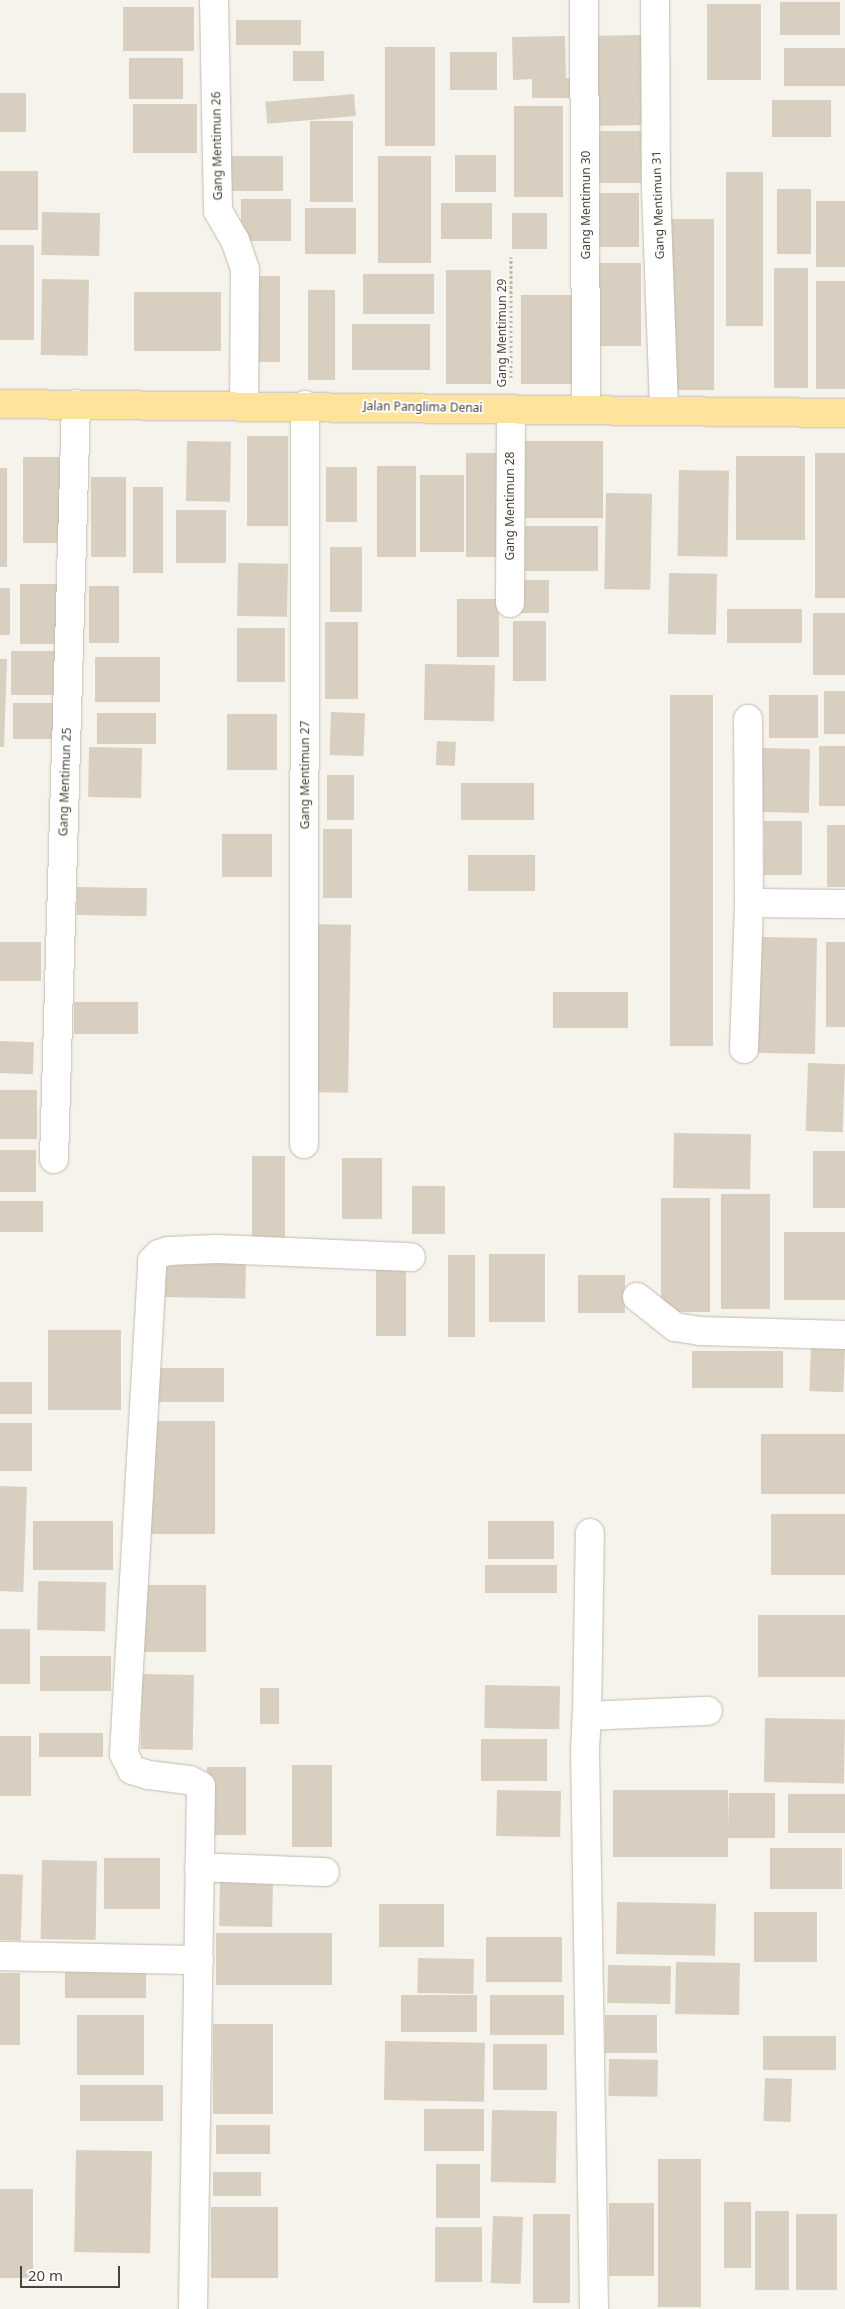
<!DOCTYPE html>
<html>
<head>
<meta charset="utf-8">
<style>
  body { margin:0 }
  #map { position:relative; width:845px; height:2309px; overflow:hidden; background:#f6f3ec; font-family:"Noto Sans",sans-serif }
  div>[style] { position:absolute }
  .building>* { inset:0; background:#d8cfc1; transform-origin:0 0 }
  .path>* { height:3px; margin-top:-1.5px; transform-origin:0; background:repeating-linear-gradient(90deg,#c4b79f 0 2.5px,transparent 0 5px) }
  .roads { filter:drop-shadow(0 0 1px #c2bbae) drop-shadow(0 0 1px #c2bbae) }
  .street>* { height:28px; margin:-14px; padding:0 14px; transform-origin:14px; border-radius:14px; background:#fff }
  .primary>* { height:28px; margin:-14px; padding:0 14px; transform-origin:14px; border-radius:14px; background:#ffe39c }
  span { translate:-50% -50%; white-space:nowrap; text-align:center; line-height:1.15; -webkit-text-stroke:4px #fff; paint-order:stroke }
  .street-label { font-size:12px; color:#4b4439 }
  .scale { position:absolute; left:20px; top:2266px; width:100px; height:22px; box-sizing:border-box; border:2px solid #4b4439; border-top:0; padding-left:6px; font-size:15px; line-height:18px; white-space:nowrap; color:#4b4439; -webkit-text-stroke:4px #fff; paint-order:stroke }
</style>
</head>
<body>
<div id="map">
  <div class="building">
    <div style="left:780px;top:2px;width:60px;height:33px"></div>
    <div style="left:707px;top:4px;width:54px;height:76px"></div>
    <div style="left:123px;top:7px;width:71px;height:44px"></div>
    <div style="left:236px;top:20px;width:65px;height:25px"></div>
    <div style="left:643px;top:35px;width:90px;height:56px;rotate:89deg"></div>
    <div style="clip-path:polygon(565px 36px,566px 78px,571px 78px,571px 98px,532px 98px,532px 79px,513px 80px,512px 37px)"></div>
    <div style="left:435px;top:47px;width:99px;height:50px;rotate:90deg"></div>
    <div style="left:784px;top:48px;width:61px;height:38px"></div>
    <div style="left:293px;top:51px;width:31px;height:30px"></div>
    <div style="left:450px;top:52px;width:47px;height:38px"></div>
    <div style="left:129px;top:58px;width:54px;height:41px"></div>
    <div style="left:0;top:93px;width:26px;height:39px"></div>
    <div style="left:354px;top:94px;width:22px;height:89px;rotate:85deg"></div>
    <div style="left:772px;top:100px;width:59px;height:37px"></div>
    <div style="left:133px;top:104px;width:64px;height:49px"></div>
    <div style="left:514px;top:106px;width:49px;height:91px"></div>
    <div style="left:310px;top:121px;width:43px;height:81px"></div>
    <div style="left:590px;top:131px;width:51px;height:52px"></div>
    <div style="left:455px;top:155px;width:41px;height:37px"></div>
    <div style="left:231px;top:156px;width:52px;height:35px"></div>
    <div style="left:378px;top:156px;width:53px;height:107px"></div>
    <div style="left:0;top:171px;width:38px;height:59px"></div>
    <div style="left:763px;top:172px;width:154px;height:37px;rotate:90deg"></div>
    <div style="left:777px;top:189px;width:34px;height:65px"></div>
    <div style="left:595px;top:193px;width:44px;height:54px"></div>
    <div style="left:241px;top:199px;width:50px;height:42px"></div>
    <div style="left:816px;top:201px;width:29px;height:66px"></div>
    <div style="left:441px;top:203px;width:51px;height:36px"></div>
    <div style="left:305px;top:208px;width:51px;height:46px"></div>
    <div style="left:42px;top:212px;width:58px;height:43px;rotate:1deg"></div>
    <div style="left:512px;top:213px;width:35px;height:36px"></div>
    <div style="left:669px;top:219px;width:45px;height:171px"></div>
    <div style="left:0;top:245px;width:34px;height:95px"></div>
    <div style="left:599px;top:263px;width:42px;height:83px"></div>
    <div style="left:774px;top:268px;width:34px;height:120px"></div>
    <div style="left:446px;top:270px;width:45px;height:114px"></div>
    <div style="left:434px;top:274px;width:40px;height:71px;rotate:90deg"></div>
    <div style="left:249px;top:276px;width:31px;height:86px"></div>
    <div style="left:42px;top:279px;width:47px;height:76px;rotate:1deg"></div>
    <div style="left:816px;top:281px;width:29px;height:108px"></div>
    <div style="left:308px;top:290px;width:27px;height:90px"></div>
    <div style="left:134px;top:292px;width:87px;height:59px"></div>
    <div style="left:574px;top:295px;width:89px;height:53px;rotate:90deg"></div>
    <div style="left:352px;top:324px;width:78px;height:46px"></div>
    <div style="left:247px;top:436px;width:41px;height:90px"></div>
    <div style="left:187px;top:441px;width:44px;height:60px;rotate:1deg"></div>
    <div style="left:516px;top:441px;width:87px;height:77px"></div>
    <div style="left:466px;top:453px;width:38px;height:104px"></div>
    <div style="left:815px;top:453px;width:30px;height:145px"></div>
    <div style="left:736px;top:456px;width:69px;height:84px"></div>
    <div style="left:23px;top:457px;width:47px;height:86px"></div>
    <div style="left:377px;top:466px;width:39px;height:91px"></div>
    <div style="left:326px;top:467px;width:31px;height:55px"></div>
    <div style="left:0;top:468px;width:7px;height:99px"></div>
    <div style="left:679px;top:470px;width:50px;height:86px;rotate:1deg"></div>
    <div style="left:420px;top:475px;width:44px;height:77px"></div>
    <div style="left:91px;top:477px;width:35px;height:80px"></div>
    <div style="left:133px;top:487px;width:30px;height:86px"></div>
    <div style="left:606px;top:493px;width:46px;height:96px;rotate:1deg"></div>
    <div style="left:176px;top:510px;width:50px;height:53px"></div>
    <div style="left:518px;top:526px;width:80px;height:45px"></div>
    <div style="left:330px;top:547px;width:32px;height:65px"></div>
    <div style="left:238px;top:563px;width:50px;height:53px;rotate:1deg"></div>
    <div style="left:669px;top:573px;width:48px;height:61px;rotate:1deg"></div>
    <div style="left:520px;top:580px;width:29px;height:33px"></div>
    <div style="left:20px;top:584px;width:40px;height:60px"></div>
    <div style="left:89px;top:586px;width:30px;height:57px"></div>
    <div style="left:0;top:588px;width:10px;height:47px"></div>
    <div style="left:457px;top:599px;width:42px;height:58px"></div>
    <div style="left:727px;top:609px;width:75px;height:34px"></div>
    <div style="left:813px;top:613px;width:32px;height:62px"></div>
    <div style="left:513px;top:621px;width:33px;height:60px"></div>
    <div style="left:325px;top:622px;width:33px;height:77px"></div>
    <div style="left:237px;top:628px;width:48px;height:54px"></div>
    <div style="left:11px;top:651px;width:56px;height:44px"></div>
    <div style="left:95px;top:657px;width:65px;height:45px"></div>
    <div style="clip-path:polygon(0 659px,7px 659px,4px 747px,0 747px)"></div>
    <div style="left:425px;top:664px;width:70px;height:56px;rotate:1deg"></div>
    <div style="left:824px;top:691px;width:21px;height:43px"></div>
    <div style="left:670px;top:695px;width:43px;height:351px"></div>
    <div style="left:769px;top:695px;width:49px;height:43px"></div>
    <div style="left:13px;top:703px;width:42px;height:36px"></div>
    <div style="left:331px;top:712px;width:34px;height:43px;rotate:2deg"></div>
    <div style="left:97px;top:713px;width:59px;height:31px"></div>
    <div style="left:227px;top:714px;width:50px;height:56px"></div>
    <div style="left:437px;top:741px;width:19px;height:24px;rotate:3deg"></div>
    <div style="left:819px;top:746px;width:26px;height:60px"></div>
    <div style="left:89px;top:747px;width:53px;height:50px;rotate:1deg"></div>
    <div style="left:758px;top:748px;width:52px;height:64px;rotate:1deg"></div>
    <div style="left:327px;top:775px;width:27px;height:45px"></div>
    <div style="left:461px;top:783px;width:73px;height:37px"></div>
    <div style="left:764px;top:821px;width:38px;height:54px"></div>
    <div style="left:827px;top:825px;width:18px;height:62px"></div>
    <div style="left:323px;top:829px;width:29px;height:69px"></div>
    <div style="left:222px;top:834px;width:50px;height:43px"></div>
    <div style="left:468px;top:855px;width:67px;height:36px"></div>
    <div style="left:77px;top:887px;width:70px;height:28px;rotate:1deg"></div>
    <div style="left:310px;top:924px;width:41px;height:168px;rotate:1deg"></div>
    <div style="left:760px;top:937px;width:57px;height:116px;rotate:1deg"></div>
    <div style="left:0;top:942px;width:41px;height:39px"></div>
    <div style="left:826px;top:942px;width:19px;height:85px"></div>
    <div style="left:553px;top:992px;width:75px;height:36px"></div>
    <div style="left:74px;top:1002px;width:64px;height:32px"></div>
    <div style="left:0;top:1041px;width:34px;height:32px;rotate:2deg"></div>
    <div style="left:808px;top:1063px;width:37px;height:68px;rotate:2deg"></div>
    <div style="left:0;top:1090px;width:37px;height:49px"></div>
    <div style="left:674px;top:1133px;width:77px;height:55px;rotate:1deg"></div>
    <div style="left:0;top:1150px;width:36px;height:42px"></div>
    <div style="left:813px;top:1151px;width:32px;height:57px"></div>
    <div style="left:252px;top:1156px;width:33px;height:82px"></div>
    <div style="left:342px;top:1158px;width:40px;height:61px"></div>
    <div style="left:412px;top:1186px;width:33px;height:48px"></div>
    <div style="left:721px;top:1194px;width:49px;height:115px"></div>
    <div style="left:661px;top:1198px;width:49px;height:114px"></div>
    <div style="left:0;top:1201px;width:43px;height:31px"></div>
    <div style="left:784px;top:1232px;width:61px;height:68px"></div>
    <div style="left:489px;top:1254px;width:56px;height:68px"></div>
    <div style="left:448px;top:1255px;width:27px;height:82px"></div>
    <div style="left:165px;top:1257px;width:81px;height:40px;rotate:1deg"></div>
    <div style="left:376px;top:1264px;width:30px;height:72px"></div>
    <div style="left:578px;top:1275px;width:47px;height:38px"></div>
    <div style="left:48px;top:1330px;width:73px;height:80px"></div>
    <div style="left:811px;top:1346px;width:34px;height:45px;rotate:2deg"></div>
    <div style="left:692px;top:1351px;width:91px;height:37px"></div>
    <div style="left:158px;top:1368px;width:66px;height:34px"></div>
    <div style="left:0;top:1382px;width:32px;height:32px"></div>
    <div style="left:145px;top:1421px;width:70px;height:113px"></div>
    <div style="left:0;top:1423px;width:32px;height:48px"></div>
    <div style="left:761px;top:1434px;width:84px;height:60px"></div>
    <div style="left:0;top:1486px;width:27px;height:105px;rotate:2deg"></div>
    <div style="left:771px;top:1514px;width:74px;height:61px"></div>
    <div style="left:33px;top:1521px;width:80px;height:49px"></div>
    <div style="left:488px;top:1521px;width:66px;height:38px"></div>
    <div style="left:485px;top:1565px;width:72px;height:28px"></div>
    <div style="left:38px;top:1581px;width:68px;height:49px;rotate:1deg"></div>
    <div style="left:141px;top:1585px;width:65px;height:67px"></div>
    <div style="left:758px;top:1615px;width:87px;height:62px"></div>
    <div style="left:0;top:1629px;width:30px;height:55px"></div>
    <div style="left:40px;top:1656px;width:71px;height:35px"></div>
    <div style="left:142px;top:1674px;width:52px;height:75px;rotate:1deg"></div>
    <div style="left:485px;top:1685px;width:75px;height:43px;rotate:1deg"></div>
    <div style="left:260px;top:1688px;width:19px;height:36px"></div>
    <div style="left:765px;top:1718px;width:80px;height:64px;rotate:1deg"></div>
    <div style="left:39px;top:1733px;width:64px;height:24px"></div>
    <div style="left:0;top:1736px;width:31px;height:60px"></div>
    <div style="left:481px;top:1739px;width:66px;height:42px"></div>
    <div style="left:292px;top:1765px;width:40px;height:82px"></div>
    <div style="left:207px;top:1767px;width:39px;height:68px"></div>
    <div style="left:497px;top:1790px;width:64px;height:46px;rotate:1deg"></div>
    <div style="clip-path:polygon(613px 1790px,728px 1790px,728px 1828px,729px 1793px,775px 1793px,775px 1838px,728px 1838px,728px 1857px,613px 1857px)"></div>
    <div style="left:788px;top:1794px;width:57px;height:39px"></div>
    <div style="left:770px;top:1848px;width:72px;height:41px"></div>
    <div style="left:104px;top:1858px;width:56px;height:51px"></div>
    <div style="left:42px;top:1860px;width:55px;height:79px;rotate:1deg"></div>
    <div style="left:0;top:1874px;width:23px;height:66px;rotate:2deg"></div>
    <div style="left:220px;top:1879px;width:53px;height:47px;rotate:1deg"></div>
    <div style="left:617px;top:1902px;width:99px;height:52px;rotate:1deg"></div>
    <div style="left:379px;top:1904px;width:65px;height:43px"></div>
    <div style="left:754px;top:1912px;width:63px;height:50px"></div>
    <div style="left:216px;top:1933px;width:116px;height:52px"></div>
    <div style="left:486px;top:1937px;width:76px;height:45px"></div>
    <div style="left:418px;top:1958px;width:56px;height:35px;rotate:1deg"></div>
    <div style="left:676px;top:1962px;width:64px;height:52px;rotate:1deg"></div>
    <div style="left:608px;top:1965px;width:63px;height:38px;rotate:1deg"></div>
    <div style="left:65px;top:1969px;width:81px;height:29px"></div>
    <div style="left:0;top:1973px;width:20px;height:72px"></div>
    <div style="left:401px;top:1995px;width:76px;height:37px"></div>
    <div style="left:490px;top:1995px;width:74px;height:40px"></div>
    <div style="left:77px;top:2015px;width:67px;height:60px"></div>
    <div style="left:605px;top:2015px;width:52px;height:38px"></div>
    <div style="left:213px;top:2024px;width:60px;height:90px"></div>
    <div style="left:763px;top:2036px;width:73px;height:34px"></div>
    <div style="left:385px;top:2041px;width:100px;height:59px;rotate:1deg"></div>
    <div style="left:493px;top:2044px;width:54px;height:46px"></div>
    <div style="left:609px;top:2059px;width:49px;height:37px;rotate:1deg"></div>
    <div style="left:765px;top:2078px;width:27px;height:43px;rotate:2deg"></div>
    <div style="left:80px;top:2085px;width:83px;height:36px"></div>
    <div style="left:424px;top:2109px;width:60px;height:42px"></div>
    <div style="left:492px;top:2110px;width:65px;height:72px;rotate:1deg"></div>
    <div style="left:216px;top:2125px;width:54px;height:29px"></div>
    <div style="left:76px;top:2150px;width:76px;height:102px;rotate:1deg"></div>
    <div style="left:658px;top:2159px;width:43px;height:148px"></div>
    <div style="left:436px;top:2164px;width:44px;height:54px"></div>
    <div style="left:213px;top:2172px;width:48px;height:24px"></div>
    <div style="left:0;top:2189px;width:33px;height:89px"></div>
    <div style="left:724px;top:2202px;width:27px;height:66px"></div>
    <div style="left:609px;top:2203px;width:45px;height:73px"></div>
    <div style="left:211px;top:2207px;width:67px;height:71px"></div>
    <div style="left:755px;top:2211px;width:34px;height:79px"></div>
    <div style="left:533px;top:2214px;width:37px;height:89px"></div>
    <div style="left:796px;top:2214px;width:41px;height:76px"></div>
    <div style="left:493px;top:2216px;width:30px;height:67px;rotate:2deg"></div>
    <div style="left:435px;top:2227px;width:47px;height:55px"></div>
  </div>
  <div class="path">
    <div style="left:511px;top:378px;width:121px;rotate:-90deg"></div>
  </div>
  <div class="roads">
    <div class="street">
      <div style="left:214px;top:0;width:211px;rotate:88.9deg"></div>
      <div style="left:218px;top:211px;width:34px;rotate:60deg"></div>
      <div style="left:235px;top:240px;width:31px;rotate:71deg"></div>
      <div style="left:245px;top:269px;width:137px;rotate:90.4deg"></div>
      <div style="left:584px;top:0;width:410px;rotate:89.7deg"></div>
      <div style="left:655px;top:0;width:189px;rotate:89.7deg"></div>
      <div style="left:656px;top:189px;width:222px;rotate:87.9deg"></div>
      <div style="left:510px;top:603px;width:194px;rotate:-89.7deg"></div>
      <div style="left:749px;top:903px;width:96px;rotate:0.6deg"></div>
      <div style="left:744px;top:1049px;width:146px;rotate:-88deg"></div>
      <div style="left:749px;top:903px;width:184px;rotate:-90.3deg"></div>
      <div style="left:304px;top:1144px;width:739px;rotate:-89.92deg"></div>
      <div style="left:54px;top:1159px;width:755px;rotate:-88.33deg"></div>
      <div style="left:637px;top:1297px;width:48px;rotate:38.3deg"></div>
      <div style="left:675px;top:1327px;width:24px;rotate:9deg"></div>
      <div style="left:699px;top:1331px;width:146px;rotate:1.6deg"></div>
      <div style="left:587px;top:1716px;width:183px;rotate:-89.1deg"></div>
      <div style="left:199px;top:1867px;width:126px;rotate:2.3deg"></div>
      <div style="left:0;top:1956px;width:199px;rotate:1.2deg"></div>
      <div style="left:193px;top:2309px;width:523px;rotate:-89.12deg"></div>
      <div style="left:201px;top:1786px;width:13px;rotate:-153deg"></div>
      <div style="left:189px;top:1780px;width:40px;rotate:-172.9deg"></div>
      <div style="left:149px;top:1775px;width:18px;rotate:-164deg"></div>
      <div style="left:132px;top:1770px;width:18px;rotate:-117deg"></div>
      <div style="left:124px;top:1754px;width:494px;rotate:-86.7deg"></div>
      <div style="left:152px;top:1261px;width:10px;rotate:-45deg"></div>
      <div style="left:159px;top:1254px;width:9px;rotate:-18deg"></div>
      <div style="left:168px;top:1251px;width:49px;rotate:-2.3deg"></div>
      <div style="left:217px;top:1249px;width:194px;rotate:2.4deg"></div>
      <div style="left:594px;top:2309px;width:559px;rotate:-90.92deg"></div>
      <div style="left:585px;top:1750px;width:34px;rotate:-87deg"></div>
      <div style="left:587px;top:1716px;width:121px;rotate:-2.4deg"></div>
    </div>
    <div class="primary">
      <div style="left:0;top:404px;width:845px;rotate:0.61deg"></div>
    </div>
  </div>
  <div class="street-label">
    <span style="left:217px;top:146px;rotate:-91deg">Gang Mentimun 26</span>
    <span style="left:586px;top:205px;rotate:-90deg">Gang Mentimun 30</span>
    <span style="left:658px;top:205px;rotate:-92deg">Gang Mentimun 31</span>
    <span style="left:502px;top:333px;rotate:-90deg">Gang Mentimun 29</span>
    <span style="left:423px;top:407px;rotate:1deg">Jalan Panglima Denai</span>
    <span style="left:510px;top:506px;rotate:-90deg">Gang Mentimun 28</span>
    <span style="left:305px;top:775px;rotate:-90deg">Gang Mentimun 27</span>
    <span style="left:65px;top:782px;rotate:-88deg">Gang Mentimun 25</span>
  </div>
  <div class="scale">20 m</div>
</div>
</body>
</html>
